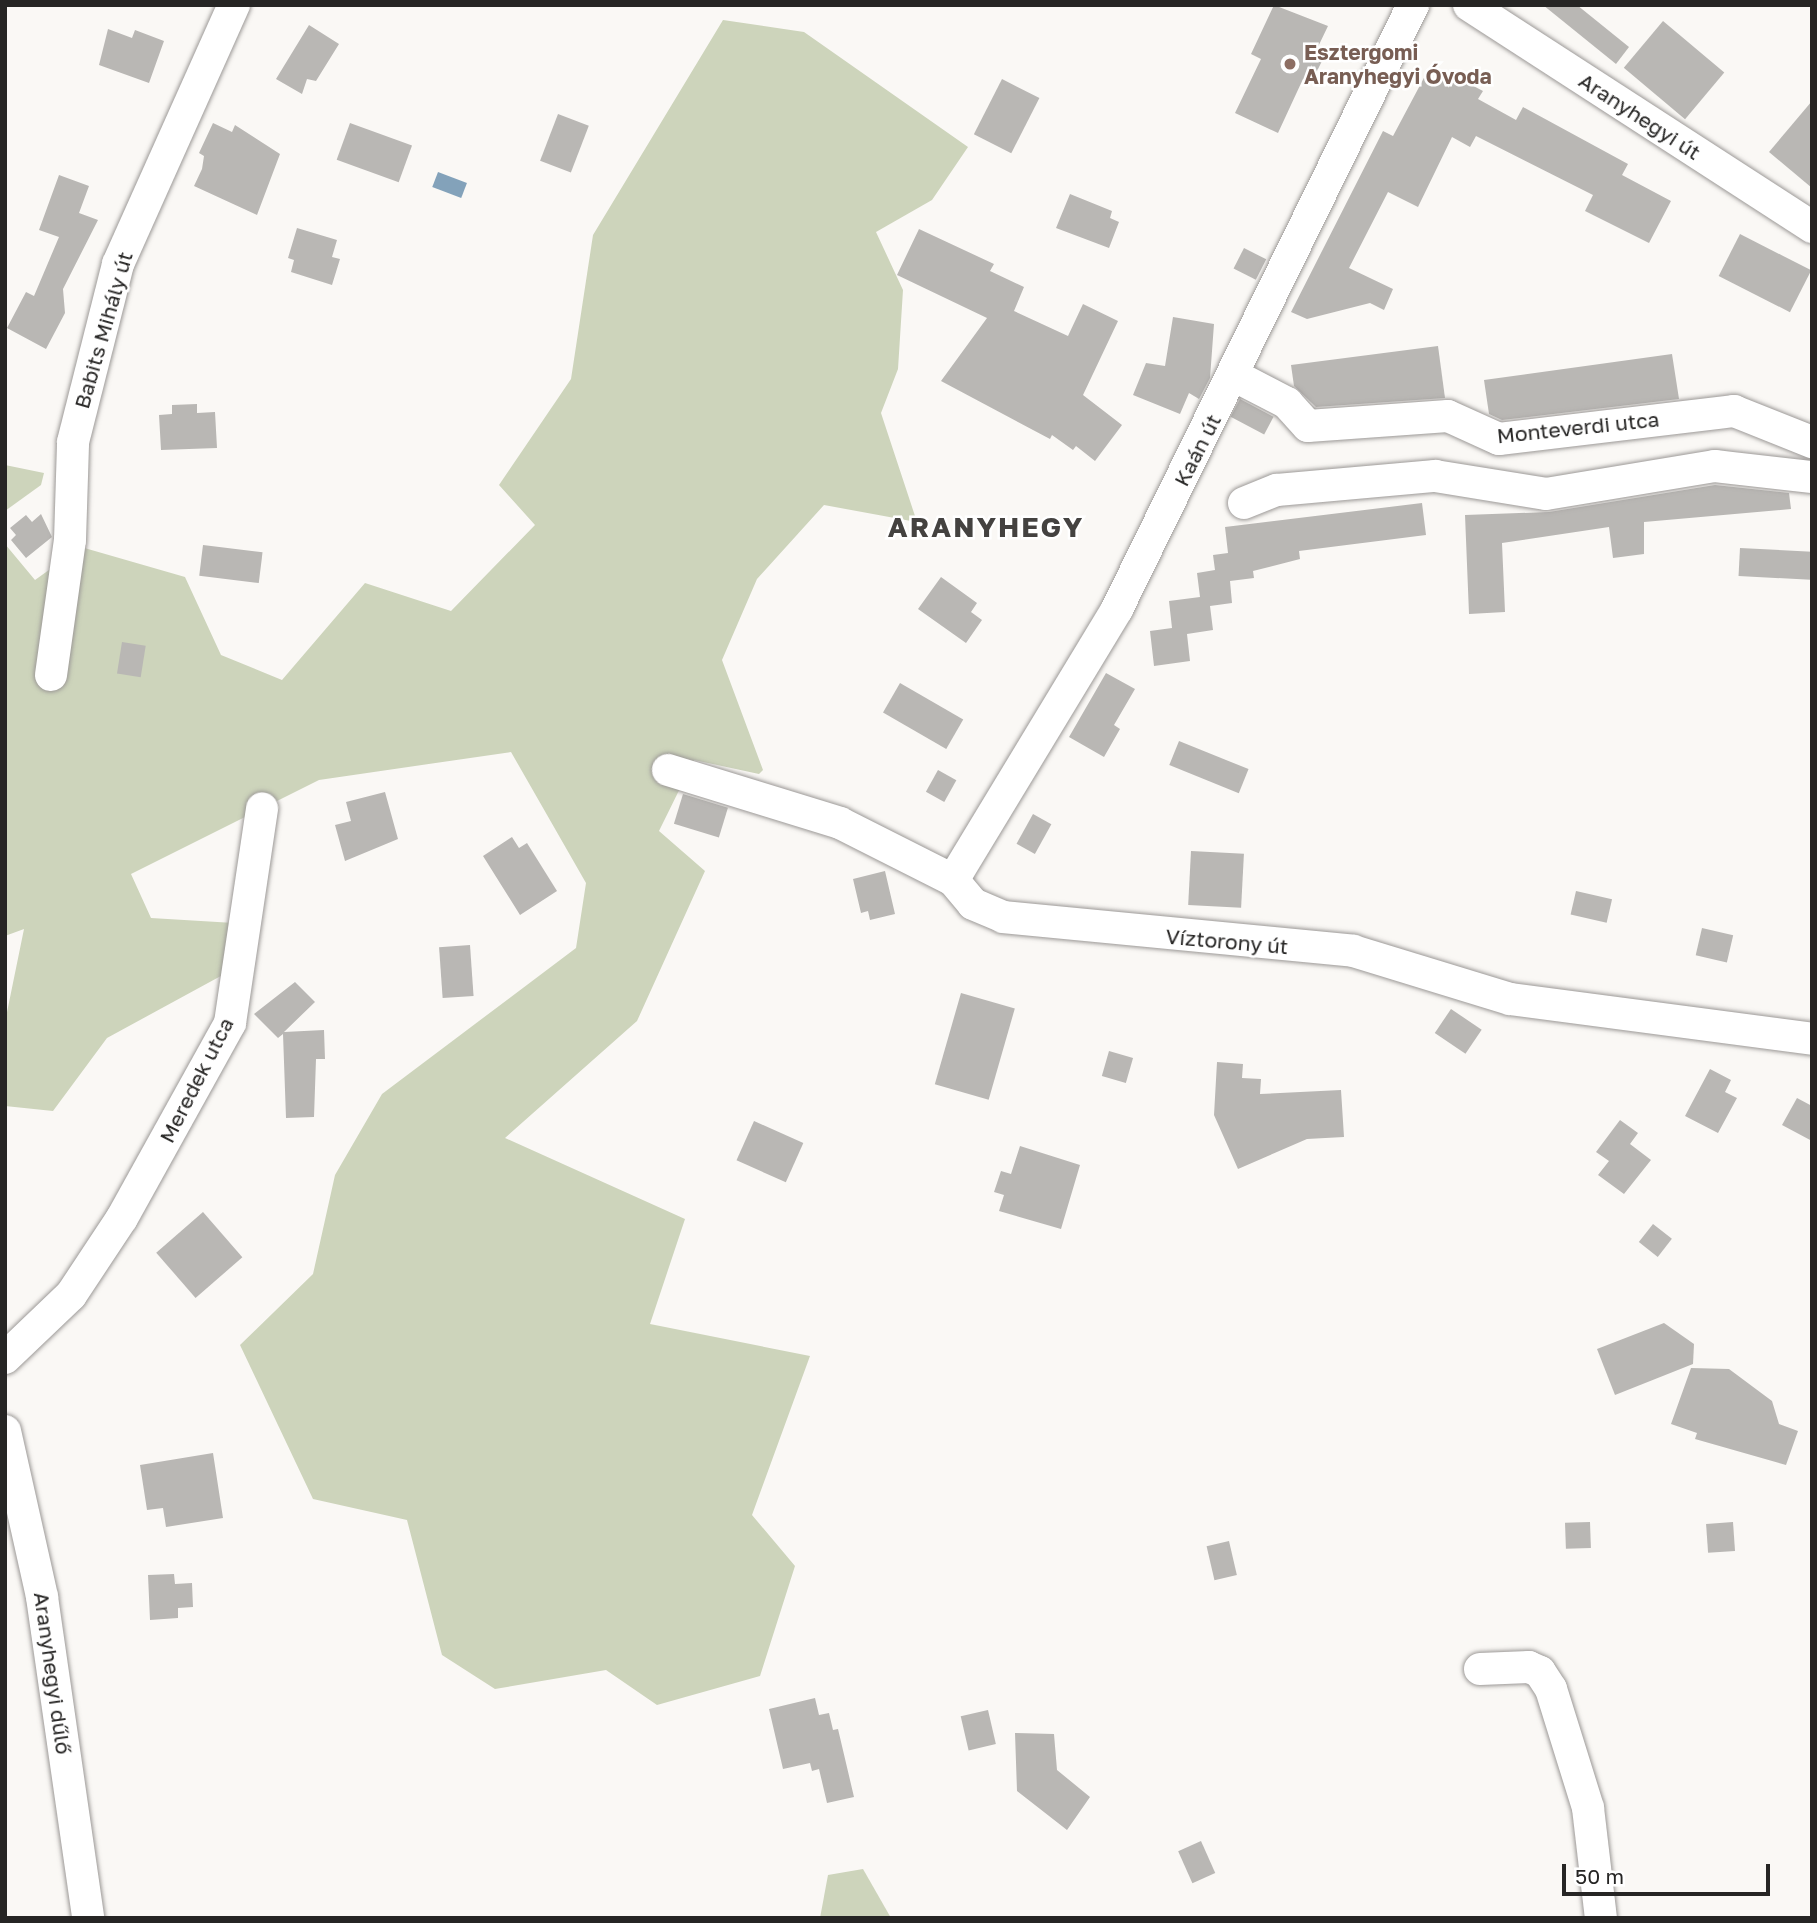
<!DOCTYPE html>
<html>
<head>
<meta charset="utf-8">
<style>
  body { margin:0 }
  #map { position:relative; width:1817px; height:1923px; overflow:hidden; background:#faf8f5; font-family:"Golos Text",sans-serif }
  div>[style] { position:absolute }
  .green>* { inset:0; background:#cdd4bb }
  .water>* { inset:0; background:#83a2ba; transform-origin:0 0 }
  .building>* { inset:0; background:#b9b7b4; transform-origin:0 0 }
  .roads { filter:drop-shadow(0 0 2px #9c9997) drop-shadow(0 0 2px #9c9997) }
  .minor>* { height:32px; margin:-16px; padding:0 16px; transform-origin:16px; border-radius:16px; background:#fff }
  .dots>* { width:19px; height:19px; translate:-50% -50%; box-sizing:border-box; border:4px solid #fff; border-radius:50% }
  span { translate:-50% -50%; white-space:nowrap; text-align:center; line-height:1.15; -webkit-text-stroke:5px #fff; paint-order:stroke }
  .education-label { font-size:21px; color:#785e54; font-weight:700 }
  .left { translate:0 -50%; text-align:left }
  .street-label { font-size:21px; color:#262524 }
  .district-label { font-size:28px; color:#444240; font-weight:700; letter-spacing:2px }
  .frame { position:absolute; inset:0; border:7px solid #262524; pointer-events:none }
  .scale { position:absolute; left:1562px; top:1864px; width:208px; height:32px; box-sizing:border-box; border:4px solid #262524; border-top:0; padding-left:9px; font-size:21px; line-height:24px; white-space:nowrap; color:#262524; -webkit-text-stroke:5px #fff; paint-order:stroke }
</style>
</head>
<body>
<div id="map">
  <div class="green">
    <div style="clip-path:polygon(723px 20px,804px 32px,968px 147px,932px 200px,876px 232px,903px 290px,898px 369px,881px 413px,915px 516px,911px 521px,824px 505px,757px 579px,722px 660px,763px 770px,759px 774px,694px 760px,659px 831px,705px 871px,637px 1021px,505px 1138px,685px 1219px,650px 1324px,810px 1356px,752px 1515px,795px 1566px,760px 1676px,657px 1705px,606px 1670px,495px 1689px,442px 1655px,407px 1520px,313px 1499px,240px 1345px,313px 1274px,335px 1175px,382px 1094px,576px 948px,586px 883px,511px 752px,319px 780px,131px 874px,151px 918px,234px 923px,230px 971px,107px 1038px,53px 1111px,5px 1106px,5px 1022px,24px 929px,5px 936px,5px 544px,35px 580px,81px 547px,185px 577px,221px 655px,282px 680px,365px 583px,451px 611px,535px 525px,499px 485px,571px 379px,593px 235px)"></div>
    <div style="clip-path:polygon(5px 465px,44px 473px,41px 485px,5px 511px)"></div>
    <div style="clip-path:polygon(863px 1869px,891px 1918px,820px 1918px,828px 1875px)"></div>
  </div>
  <div class="water">
    <div style="left:438px;top:172px;width:31px;height:16px;rotate:21deg"></div>
  </div>
  <div class="building">
    <div style="clip-path:polygon(1274px 5px,1328px 26px,1316px 51px,1325px 55px,1318px 69px,1312px 82px,1303px 79px,1278px 133px,1235px 113px,1261px 59px,1251px 54px)"></div>
    <div style="clip-path:polygon(1543px 5px,1577px 5px,1629px 47px,1616px 64px)"></div>
    <div style="left:1663px;top:21px;width:80px;height:61px;rotate:40deg"></div>
    <div style="clip-path:polygon(309px 25px,339px 44px,316px 81px,307px 79px,302px 94px,276px 79px)"></div>
    <div style="clip-path:polygon(108px 29px,132px 38px,135px 30px,164px 41px,149px 83px,99px 65px)"></div>
    <div style="clip-path:polygon(1443px 70px,1483px 91px,1478px 99px,1516px 120px,1523px 107px,1628px 164px,1622px 175px,1671px 201px,1649px 243px,1585px 211px,1593px 195px,1476px 136px,1470px 147px,1452px 137px,1418px 207px,1388px 192px,1349px 268px,1393px 289px,1384px 310px,1370px 303px,1307px 319px,1291px 312px,1383px 131px,1393px 136px,1426px 74px,1437px 80px)"></div>
    <div style="left:1002px;top:79px;width:42px;height:62px;rotate:27deg"></div>
    <div style="clip-path:polygon(1812px 101px,1812px 188px,1769px 152px)"></div>
    <div style="left:558px;top:114px;width:33px;height:50px;rotate:21deg"></div>
    <div style="clip-path:polygon(213px 123px,232px 132px,235px 125px,280px 154px,257px 215px,194px 186px,202px 169px,204px 156px,199px 153px)"></div>
    <div style="left:350px;top:123px;width:66px;height:39px;rotate:20deg"></div>
    <div style="clip-path:polygon(59px 175px,89px 186px,79px 213px,98px 220px,63px 289px,65px 313px,46px 349px,7px 328px,26px 292px,34px 296px,59px 237px,39px 230px)"></div>
    <div style="clip-path:polygon(1070px 194px,1112px 211px,1110px 218px,1119px 222px,1109px 248px,1056px 228px)"></div>
    <div style="clip-path:polygon(297px 228px,337px 240px,332px 257px,340px 259px,332px 285px,291px 272px,294px 260px,288px 258px)"></div>
    <div style="clip-path:polygon(919px 229px,994px 264px,990px 271px,1024px 287px,1014px 311px,1068px 336px,1083px 304px,1118px 321px,1083px 395px,1122px 425px,1095px 461px,1076px 446px,1073px 450px,1052px 435px,1050px 439px,941px 381px,987px 318px,897px 275px)"></div>
    <div style="left:1740px;top:234px;width:80px;height:47px;rotate:27deg"></div>
    <div style="left:1244px;top:248px;width:25px;height:23px;rotate:27deg"></div>
    <div style="clip-path:polygon(1173px 317px,1214px 324px,1210px 378px,1199px 399px,1189px 393px,1180px 414px,1133px 395px,1146px 363px,1165px 366px)"></div>
    <div style="clip-path:polygon(1438px 346px,1445px 398px,1316px 407px,1294px 386px,1291px 365px)"></div>
    <div style="clip-path:polygon(1672px 354px,1679px 399px,1502px 420px,1489px 414px,1484px 380px)"></div>
    <div style="left:1240px;top:399px;width:38px;height:20px;rotate:28deg"></div>
    <div style="clip-path:polygon(197px 404px,197px 413px,215px 412px,217px 448px,161px 450px,159px 415px,172px 414px,172px 405px)"></div>
    <div style="clip-path:polygon(1715px 485px,1789px 493px,1791px 509px,1644px 522px,1644px 554px,1613px 558px,1609px 527px,1502px 543px,1505px 612px,1469px 614px,1465px 515px,1549px 512px)"></div>
    <div style="clip-path:polygon(1422px 503px,1426px 535px,1299px 551px,1300px 559px,1253px 571px,1254px 578px,1230px 581px,1232px 603px,1210px 606px,1213px 630px,1187px 634px,1190px 661px,1154px 666px,1150px 631px,1172px 628px,1169px 601px,1200px 597px,1197px 573px,1215px 570px,1213px 555px,1228px 553px,1225px 527px)"></div>
    <div style="clip-path:polygon(41px 514px,52px 537px,26px 558px,11px 540px,16px 535px,10px 528px,26px 515px,32px 522px)"></div>
    <div style="left:203px;top:545px;width:60px;height:31px;rotate:7deg"></div>
    <div style="left:1740px;top:548px;width:72px;height:28px;rotate:3deg"></div>
    <div style="clip-path:polygon(941px 577px,977px 603px,971px 612px,982px 620px,966px 643px,918px 609px)"></div>
    <div style="left:122px;top:642px;width:24px;height:32px;rotate:9deg"></div>
    <div style="clip-path:polygon(1106px 673px,1135px 689px,1114px 725px,1120px 729px,1104px 757px,1069px 737px)"></div>
    <div style="left:900px;top:683px;width:73px;height:34px;rotate:30deg"></div>
    <div style="left:1179px;top:741px;width:75px;height:26px;rotate:22deg"></div>
    <div style="left:938px;top:770px;width:21px;height:25px;rotate:29deg"></div>
    <div style="clip-path:polygon(385px 792px,398px 839px,345px 861px,335px 825px,351px 821px,346px 802px)"></div>
    <div style="left:683px;top:794px;width:47px;height:31px;rotate:17deg"></div>
    <div style="left:1033px;top:814px;width:21px;height:34px;rotate:29deg"></div>
    <div style="clip-path:polygon(512px 837px,519px 848px,527px 843px,557px 891px,520px 915px,483px 856px)"></div>
    <div style="left:1191px;top:851px;width:53px;height:54px;rotate:3deg"></div>
    <div style="clip-path:polygon(885px 871px,895px 914px,870px 920px,868px 911px,861px 913px,853px 879px)"></div>
    <div style="left:1576px;top:891px;width:37px;height:24px;rotate:13deg"></div>
    <div style="left:1702px;top:928px;width:32px;height:28px;rotate:13deg"></div>
    <div style="left:470px;top:945px;width:51px;height:31px;rotate:86deg"></div>
    <div style="clip-path:polygon(295px 982px,315px 1002px,284px 1032px,324px 1030px,325px 1059px,316px 1059px,314px 1117px,286px 1118px,283px 1034px,278px 1038px,254px 1014px)"></div>
    <div style="left:961px;top:993px;width:56px;height:95px;rotate:16deg"></div>
    <div style="left:1451px;top:1009px;width:37px;height:29px;rotate:34deg"></div>
    <div style="left:1109px;top:1051px;width:25px;height:26px;rotate:16deg"></div>
    <div style="clip-path:polygon(1217px 1062px,1243px 1064px,1242px 1078px,1261px 1079px,1260px 1094px,1341px 1090px,1344px 1137px,1307px 1139px,1238px 1169px,1214px 1115px)"></div>
    <div style="clip-path:polygon(1710px 1069px,1731px 1080px,1725px 1092px,1737px 1098px,1718px 1133px,1685px 1116px)"></div>
    <div style="clip-path:polygon(1797px 1098px,1812px 1106px,1812px 1141px,1782px 1125px)"></div>
    <div style="clip-path:polygon(1620px 1120px,1638px 1133px,1630px 1144px,1651px 1160px,1624px 1194px,1598px 1175px,1609px 1161px,1596px 1152px)"></div>
    <div style="left:754px;top:1121px;width:54px;height:43px;rotate:24deg"></div>
    <div style="clip-path:polygon(1020px 1146px,1080px 1165px,1061px 1229px,999px 1211px,1004px 1195px,994px 1192px,1001px 1171px,1011px 1174px)"></div>
    <div style="left:203px;top:1212px;width:60px;height:62px;rotate:49deg"></div>
    <div style="left:1653px;top:1224px;width:24px;height:23px;rotate:38deg"></div>
    <div style="clip-path:polygon(1664px 1323px,1694px 1344px,1693px 1364px,1615px 1395px,1597px 1349px)"></div>
    <div style="clip-path:polygon(1691px 1368px,1729px 1369px,1772px 1401px,1779px 1424px,1798px 1431px,1786px 1465px,1695px 1439px,1697px 1433px,1671px 1424px)"></div>
    <div style="clip-path:polygon(213px 1453px,223px 1518px,166px 1527px,163px 1508px,147px 1510px,140px 1465px)"></div>
    <div style="left:1590px;top:1522px;width:26px;height:25px;rotate:88deg"></div>
    <div style="left:1733px;top:1522px;width:29px;height:27px;rotate:86deg"></div>
    <div style="left:1229px;top:1541px;width:35px;height:23px;rotate:77deg"></div>
    <div style="clip-path:polygon(174px 1574px,175px 1584px,192px 1583px,193px 1607px,178px 1608px,178px 1618px,150px 1620px,148px 1575px)"></div>
    <div style="clip-path:polygon(815px 1698px,819px 1715px,829px 1713px,833px 1730px,838px 1729px,854px 1797px,827px 1803px,819px 1769px,812px 1771px,810px 1763px,783px 1769px,769px 1709px)"></div>
    <div style="left:988px;top:1710px;width:35px;height:28px;rotate:77deg"></div>
    <div style="clip-path:polygon(1015px 1733px,1054px 1734px,1057px 1770px,1090px 1797px,1067px 1830px,1017px 1791px)"></div>
    <div style="left:1201px;top:1841px;width:35px;height:25px;rotate:66deg"></div>
  </div>
  <div class="roads">
    <div class="minor">
      <div style="left:1469px;top:5px;width:409px;rotate:32.9deg"></div>
      <div style="left:1235px;top:376px;width:59px;rotate:27.4deg"></div>
      <div style="left:1287px;top:403px;width:31px;rotate:48deg"></div>
      <div style="left:1308px;top:426px;width:140px;rotate:-4.1deg"></div>
      <div style="left:1448px;top:416px;width:56px;rotate:24.3deg"></div>
      <div style="left:1499px;top:439px;width:237px;rotate:-6.8deg"></div>
      <div style="left:1734px;top:411px;width:84px;rotate:21.7deg"></div>
      <div style="left:1244px;top:503px;width:35px;rotate:-22deg"></div>
      <div style="left:1277px;top:490px;width:159px;rotate:-5.1deg"></div>
      <div style="left:1435px;top:476px;width:112px;rotate:9.2deg"></div>
      <div style="left:1546px;top:494px;width:171px;rotate:-9.4deg"></div>
      <div style="left:1715px;top:466px;width:98px;rotate:6.5deg"></div>
      <div style="left:51px;top:675px;width:136px;rotate:-82deg"></div>
      <div style="left:70px;top:540px;width:98px;rotate:-88.2deg"></div>
      <div style="left:73px;top:442px;width:184px;rotate:-75.8deg"></div>
      <div style="left:118px;top:264px;width:284px;rotate:-65.9deg"></div>
      <div style="left:668px;top:770px;width:180px;rotate:17.1deg"></div>
      <div style="left:840px;top:823px;width:127px;rotate:26.8deg"></div>
      <div style="left:953px;top:880px;width:31px;rotate:50deg"></div>
      <div style="left:973px;top:904px;width:33px;rotate:23deg"></div>
      <div style="left:1003px;top:917px;width:352px;rotate:5.5deg"></div>
      <div style="left:1353px;top:951px;width:164px;rotate:17deg"></div>
      <div style="left:1510px;top:999px;width:305px;rotate:7.5deg"></div>
      <div style="left:953px;top:880px;width:317px;rotate:-58.8deg"></div>
      <div style="left:1117px;top:609px;width:673px;rotate:-63.89deg"></div>
      <div style="left:5px;top:1358px;width:91px;rotate:-43.7deg"></div>
      <div style="left:71px;top:1295px;width:92px;rotate:-56.5deg"></div>
      <div style="left:122px;top:1218px;width:223px;rotate:-61deg"></div>
      <div style="left:230px;top:1023px;width:217px;rotate:-81.5deg"></div>
      <div style="left:5px;top:1431px;width:170px;rotate:77.4deg"></div>
      <div style="left:42px;top:1597px;width:324px;rotate:81.8deg"></div>
      <div style="left:1480px;top:1669px;width:49px;rotate:-2.3deg"></div>
      <div style="left:1529px;top:1667px;width:12px;rotate:24deg"></div>
      <div style="left:1540px;top:1672px;width:20px;rotate:57deg"></div>
      <div style="left:1551px;top:1689px;width:125px;rotate:72.7deg"></div>
      <div style="left:1588px;top:1808px;width:111px;rotate:83.3deg"></div>
    </div>
  </div>
  <div class="dots">
    <div style="left:1290px;top:64px;background:#8d6e63"></div>
  </div>
  <div class="education-label">
    <span class="left" style="left:1304px;top:64px">Esztergomi<br>Aranyhegyi Óvoda</span>
  </div>
  <div class="street-label">
    <span style="left:1640px;top:116px;rotate:33deg">Aranyhegyi út</span>
    <span style="left:103px;top:330px;rotate:-74deg">Babits Mihály út</span>
    <span style="left:1578px;top:427px;rotate:-6deg">Monteverdi utca</span>
    <span style="left:1197px;top:450px;rotate:-63deg">Kaán út</span>
    <span style="left:1227px;top:941px;rotate:5deg">Víztorony út</span>
    <span style="left:196px;top:1080px;rotate:-63deg">Meredek utca</span>
    <span style="left:53px;top:1673px;rotate:82deg">Aranyhegyi dűlő</span>
  </div>
  <div class="district-label">
    <span style="left:986px;top:527px">ARANYHEGY</span>
  </div>
  <div class="frame"></div>
  <div class="scale">50 m</div>
</div>
</body>
</html>
